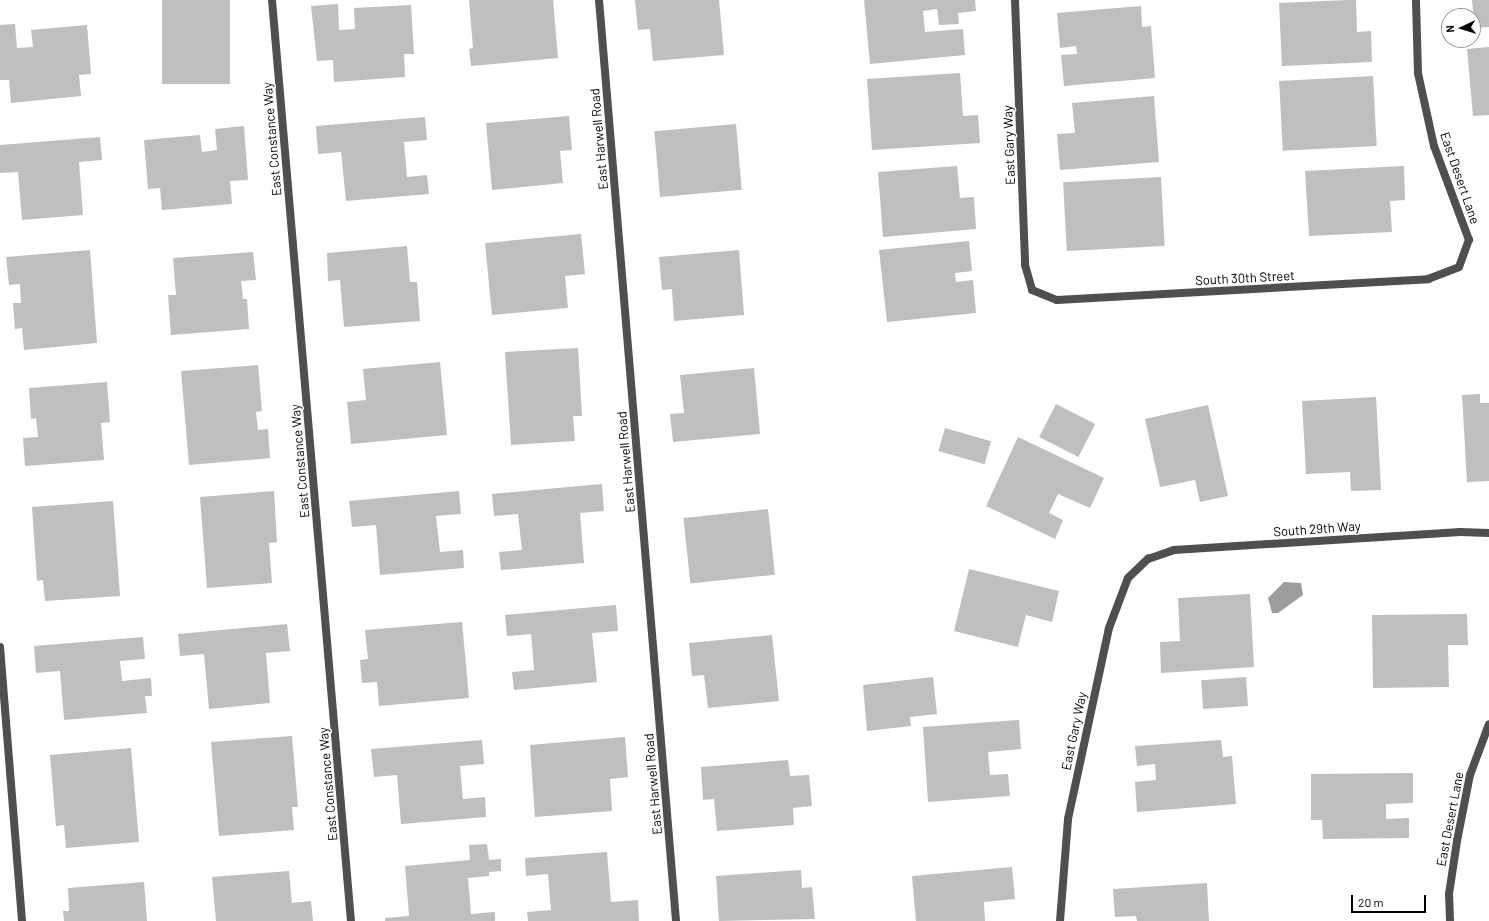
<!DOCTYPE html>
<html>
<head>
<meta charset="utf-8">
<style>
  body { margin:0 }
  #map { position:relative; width:1489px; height:921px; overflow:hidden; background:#fff; font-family:Barlow,sans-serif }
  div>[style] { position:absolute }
  .water>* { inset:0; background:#9d9d9d }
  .building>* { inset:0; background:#bfbfbf; transform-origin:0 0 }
  .street>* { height:8px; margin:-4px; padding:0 4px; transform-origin:4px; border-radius:4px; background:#4f4f4f }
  span { translate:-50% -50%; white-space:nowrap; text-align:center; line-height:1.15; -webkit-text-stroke:3px #fff; paint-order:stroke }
  .street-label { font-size:13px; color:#000 }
  .north { position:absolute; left:1441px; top:8px; width:40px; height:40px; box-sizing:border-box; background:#fff; border:1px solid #999; border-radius:50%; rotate:266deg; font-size:11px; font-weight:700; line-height:16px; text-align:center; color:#000 }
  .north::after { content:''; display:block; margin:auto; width:14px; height:18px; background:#000; clip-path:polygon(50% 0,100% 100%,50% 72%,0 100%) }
  .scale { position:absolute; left:1351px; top:895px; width:75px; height:18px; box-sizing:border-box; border:2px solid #000; border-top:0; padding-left:5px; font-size:12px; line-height:14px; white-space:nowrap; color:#000; -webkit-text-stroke:3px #fff; paint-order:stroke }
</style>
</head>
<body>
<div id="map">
  <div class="water">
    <div style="clip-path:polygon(1284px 582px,1301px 583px,1303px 595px,1278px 613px,1272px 613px,1268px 598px)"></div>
  </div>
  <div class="building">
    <div style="left:162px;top:0;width:68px;height:84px"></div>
    <div style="clip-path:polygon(469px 0,553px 0,558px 58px,471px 66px,469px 49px,473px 48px)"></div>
    <div style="clip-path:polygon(635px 0,719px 0,724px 55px,653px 61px,650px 29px,638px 30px)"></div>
    <div style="clip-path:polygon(864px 0,975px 0,976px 11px,958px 13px,959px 24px,939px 25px,937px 9px,923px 11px,925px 32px,963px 29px,965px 55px,870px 64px)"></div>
    <div style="clip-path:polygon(1347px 0,1356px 0,1357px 32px,1371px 31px,1372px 62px,1282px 66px,1279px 3px)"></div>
    <div style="clip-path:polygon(1472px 0,1489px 0,1489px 27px,1475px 28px)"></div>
    <div style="clip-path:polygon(338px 4px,339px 30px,355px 29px,354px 8px,411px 5px,414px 54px,404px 54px,405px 77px,334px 82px,333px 60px,317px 61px,311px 6px)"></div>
    <div style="clip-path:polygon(1141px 6px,1142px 27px,1151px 26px,1155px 78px,1064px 86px,1061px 55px,1077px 54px,1076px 46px,1060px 48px,1057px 13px)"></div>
    <div style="clip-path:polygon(15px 24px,17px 48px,33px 47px,31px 30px,87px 25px,91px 74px,79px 75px,81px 96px,11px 103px,9px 80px,0 80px,0 25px)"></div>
    <div style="clip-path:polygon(1489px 47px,1489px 115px,1473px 116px,1467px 49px)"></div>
    <div style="clip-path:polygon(960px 73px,963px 116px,978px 115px,980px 143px,872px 150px,867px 79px)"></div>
    <div style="left:1373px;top:76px;width:70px;height:94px;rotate:87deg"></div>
    <div style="clip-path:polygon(1154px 96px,1159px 162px,1060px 170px,1057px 134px,1075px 133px,1072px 103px)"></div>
    <div style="clip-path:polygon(569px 116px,572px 150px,560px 151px,563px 183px,492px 190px,486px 123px)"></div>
    <div style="clip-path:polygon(425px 117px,427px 140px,404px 142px,407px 177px,427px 175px,429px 194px,346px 201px,341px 152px,318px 154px,316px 126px)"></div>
    <div style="left:736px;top:124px;width:66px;height:82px;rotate:85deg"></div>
    <div style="clip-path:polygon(244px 126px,248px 180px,230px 181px,232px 204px,162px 210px,160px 188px,148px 189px,144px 140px,200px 135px,202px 152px,217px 150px,215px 129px)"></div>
    <div style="clip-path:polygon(100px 137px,102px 160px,79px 162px,83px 215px,22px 220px,18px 172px,0 173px,0 145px)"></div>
    <div style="clip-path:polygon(957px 166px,960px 198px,974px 197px,976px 229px,883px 237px,878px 172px)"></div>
    <div style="clip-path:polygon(1404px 166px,1405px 200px,1390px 201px,1392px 232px,1309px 236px,1305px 171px)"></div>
    <div style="left:1161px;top:177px;width:69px;height:98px;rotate:87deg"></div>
    <div style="clip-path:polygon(581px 234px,585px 274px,565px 276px,568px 308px,492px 315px,485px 243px)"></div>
    <div style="clip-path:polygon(969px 241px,972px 271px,955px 273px,956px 282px,973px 280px,976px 313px,887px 322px,879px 250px)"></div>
    <div style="clip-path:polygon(407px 246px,410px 282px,417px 282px,420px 321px,344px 327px,340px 280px,328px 281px,327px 253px)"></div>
    <div style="clip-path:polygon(90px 250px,97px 343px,24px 350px,22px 328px,15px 329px,13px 303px,21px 303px,20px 284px,9px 285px,6px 257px)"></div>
    <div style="clip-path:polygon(739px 250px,744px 315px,674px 321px,672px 289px,662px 290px,659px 257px)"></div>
    <div style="clip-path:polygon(253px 252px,256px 280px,241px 281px,243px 299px,247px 299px,249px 329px,171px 335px,168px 295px,176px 295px,173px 258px)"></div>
    <div style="clip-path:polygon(578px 348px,582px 416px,573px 416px,575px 441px,511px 445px,505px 352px)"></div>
    <div style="clip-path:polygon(440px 362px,447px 435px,351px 444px,347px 402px,366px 400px,363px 369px)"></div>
    <div style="clip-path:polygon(258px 365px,262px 411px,256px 412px,258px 430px,268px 429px,270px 458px,189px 465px,181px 371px)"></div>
    <div style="clip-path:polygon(754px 368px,760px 434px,673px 442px,670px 414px,684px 413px,680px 375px)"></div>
    <div style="clip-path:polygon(107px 382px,110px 422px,101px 423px,104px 460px,25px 466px,23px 438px,38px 437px,36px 418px,31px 419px,29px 388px)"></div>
    <div style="clip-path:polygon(1480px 394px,1480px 403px,1489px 403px,1489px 481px,1467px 482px,1462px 395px)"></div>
    <div style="clip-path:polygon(1376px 397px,1381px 490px,1351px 491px,1350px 472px,1306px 474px,1302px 401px)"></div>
    <div style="left:1056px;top:404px;width:44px;height:37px;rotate:27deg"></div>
    <div style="clip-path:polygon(1208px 405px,1228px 496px,1200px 502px,1195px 480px,1160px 487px,1145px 419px)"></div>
    <div style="left:945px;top:428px;width:48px;height:24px;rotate:16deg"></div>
    <div style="clip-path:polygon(1018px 437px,1104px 478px,1090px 508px,1058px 494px,1049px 513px,1063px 520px,1055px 539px,986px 506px)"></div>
    <div style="clip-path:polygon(602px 484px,604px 511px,580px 513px,584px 563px,501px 570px,499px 552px,522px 550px,518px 514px,494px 516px,492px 494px)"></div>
    <div style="clip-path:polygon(274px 491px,277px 542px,269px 543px,272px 583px,207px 588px,200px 497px)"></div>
    <div style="clip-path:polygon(459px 491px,461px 514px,436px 516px,440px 552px,463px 550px,464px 568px,380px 575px,376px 525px,352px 527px,349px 501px)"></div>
    <div style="clip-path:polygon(113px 501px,120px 596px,45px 601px,43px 580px,37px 581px,32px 507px)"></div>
    <div style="left:768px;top:509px;width:66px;height:85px;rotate:84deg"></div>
    <div style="clip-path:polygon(969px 569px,1059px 591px,1052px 622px,1026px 615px,1018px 647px,954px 631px)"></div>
    <div style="clip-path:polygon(1250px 594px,1254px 667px,1161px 673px,1160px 642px,1180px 641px,1178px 598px)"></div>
    <div style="clip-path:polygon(616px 605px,618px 631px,592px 633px,597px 682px,514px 690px,512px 672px,534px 670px,531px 634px,507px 636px,505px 615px)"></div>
    <div style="clip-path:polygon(1467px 614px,1468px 645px,1448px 645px,1449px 687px,1373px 688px,1372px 615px)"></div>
    <div style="clip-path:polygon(462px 622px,469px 698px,379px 706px,377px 682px,362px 683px,360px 660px,368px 659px,365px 630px)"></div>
    <div style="clip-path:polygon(287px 624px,290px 651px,266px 653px,270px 703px,209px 709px,204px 654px,180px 656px,178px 634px)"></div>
    <div style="clip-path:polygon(772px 635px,779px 701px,708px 708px,704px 675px,692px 676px,689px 643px)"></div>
    <div style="clip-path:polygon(143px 637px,145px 659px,120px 661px,122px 681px,151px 678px,152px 696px,145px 696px,147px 713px,64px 720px,60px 671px,36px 673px,34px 646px)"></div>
    <div style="clip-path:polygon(933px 677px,937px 714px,910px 717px,911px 726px,867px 731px,863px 685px)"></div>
    <div style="left:1246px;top:677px;width:29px;height:45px;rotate:86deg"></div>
    <div style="clip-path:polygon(1019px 720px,1021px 749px,988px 752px,990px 775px,1008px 774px,1010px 796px,928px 802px,923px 727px)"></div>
    <div style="clip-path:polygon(292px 736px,298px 807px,292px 807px,294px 830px,219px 836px,211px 742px)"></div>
    <div style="clip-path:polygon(625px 737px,628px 777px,610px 779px,612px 811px,535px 817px,530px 745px)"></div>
    <div style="clip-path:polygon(482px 740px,484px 764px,460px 766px,463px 799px,485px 797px,486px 817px,401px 824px,397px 775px,374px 777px,371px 749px)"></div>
    <div style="clip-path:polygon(1221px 740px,1223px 757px,1232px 756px,1236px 804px,1137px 812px,1135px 782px,1156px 780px,1155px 764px,1137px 766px,1135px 746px)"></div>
    <div style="clip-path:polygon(131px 748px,139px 842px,66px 848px,64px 825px,56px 826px,50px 755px)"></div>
    <div style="clip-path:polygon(788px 760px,790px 776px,809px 775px,812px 806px,793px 808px,794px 825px,717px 831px,714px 799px,703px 800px,701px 767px)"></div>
    <div style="clip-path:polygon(1413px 773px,1413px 803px,1386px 804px,1386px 819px,1409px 818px,1409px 838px,1323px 839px,1322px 820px,1311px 820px,1311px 774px)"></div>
    <div style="clip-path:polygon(487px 844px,489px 860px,501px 859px,501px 871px,489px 872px,489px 876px,468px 878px,471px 914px,495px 912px,495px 921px,385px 921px,385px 918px,409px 916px,405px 866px,470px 860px,469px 845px)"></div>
    <div style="clip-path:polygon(607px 852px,611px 902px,638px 900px,639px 921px,528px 921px,527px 912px,551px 910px,548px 874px,526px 876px,525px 858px)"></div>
    <div style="clip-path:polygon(1012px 867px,1015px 899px,984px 902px,985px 921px,916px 921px,912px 876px)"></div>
    <div style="clip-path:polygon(801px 870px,802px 888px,812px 887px,815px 919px,719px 921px,716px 876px)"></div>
    <div style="clip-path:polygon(289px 871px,292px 903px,311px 901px,313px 921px,216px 921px,212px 877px)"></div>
    <div style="clip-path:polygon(144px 882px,147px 921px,64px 921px,63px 911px,69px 911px,68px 888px)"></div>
    <div style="clip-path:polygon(1207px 883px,1209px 921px,1137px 921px,1136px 916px,1115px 917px,1113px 889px)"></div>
  </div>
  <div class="street">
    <div style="left:272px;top:0;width:924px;rotate:85.1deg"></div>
    <div style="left:599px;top:0;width:924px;rotate:85.22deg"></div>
    <div style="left:1015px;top:0;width:265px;rotate:87.8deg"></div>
    <div style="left:1025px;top:265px;width:26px;rotate:74deg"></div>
    <div style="left:1032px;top:290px;width:27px;rotate:22deg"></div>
    <div style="left:1057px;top:300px;width:372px;rotate:-3.2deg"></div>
    <div style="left:1428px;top:279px;width:33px;rotate:-21deg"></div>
    <div style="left:1459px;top:267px;width:29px;rotate:-70deg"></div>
    <div style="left:1469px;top:240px;width:100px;rotate:-110.4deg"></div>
    <div style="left:1434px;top:146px;width:75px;rotate:-102.4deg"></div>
    <div style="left:1418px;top:73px;width:73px;rotate:-91.6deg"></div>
    <div style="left:0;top:647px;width:275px;rotate:85.4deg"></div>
    <div style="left:1060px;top:921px;width:102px;rotate:-85.5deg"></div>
    <div style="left:1068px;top:819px;width:195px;rotate:-77.9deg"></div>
    <div style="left:1109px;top:628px;width:53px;rotate:-69.2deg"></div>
    <div style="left:1128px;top:578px;width:28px;rotate:-44deg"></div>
    <div style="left:1148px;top:559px;width:28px;rotate:-19deg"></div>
    <div style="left:1174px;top:550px;width:287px;rotate:-3.6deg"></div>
    <div style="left:1460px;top:532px;width:29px;rotate:2deg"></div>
    <div style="left:1450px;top:921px;width:27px;rotate:-92deg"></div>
    <div style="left:1449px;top:894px;width:54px;rotate:-81.4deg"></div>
    <div style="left:1457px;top:841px;width:67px;rotate:-78.9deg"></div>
    <div style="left:1470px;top:775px;width:54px;rotate:-69.6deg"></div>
  </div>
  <div class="street-label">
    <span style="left:272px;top:139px;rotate:-95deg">East Constance Way</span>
    <span style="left:599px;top:139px;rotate:-95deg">East Harwell Road</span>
    <span style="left:1009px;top:145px;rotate:-92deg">East Gary Way</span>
    <span style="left:1460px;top:178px;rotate:71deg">East Desert Lane</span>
    <span style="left:1245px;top:278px;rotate:-3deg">South 30th Street</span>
    <span style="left:300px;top:461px;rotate:-95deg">East Constance Way</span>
    <span style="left:626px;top:462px;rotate:-95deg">East Harwell Road</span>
    <span style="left:1317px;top:529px;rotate:-4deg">South 29th Way</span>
    <span style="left:1074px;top:731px;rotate:-78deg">East Gary Way</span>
    <span style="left:328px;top:784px;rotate:-95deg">East Constance Way</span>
    <span style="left:653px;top:784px;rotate:-95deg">East Harwell Road</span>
    <span style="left:1450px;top:819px;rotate:-79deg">East Desert Lane</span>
  </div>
  <div class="north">N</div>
  <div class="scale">20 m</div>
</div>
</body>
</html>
